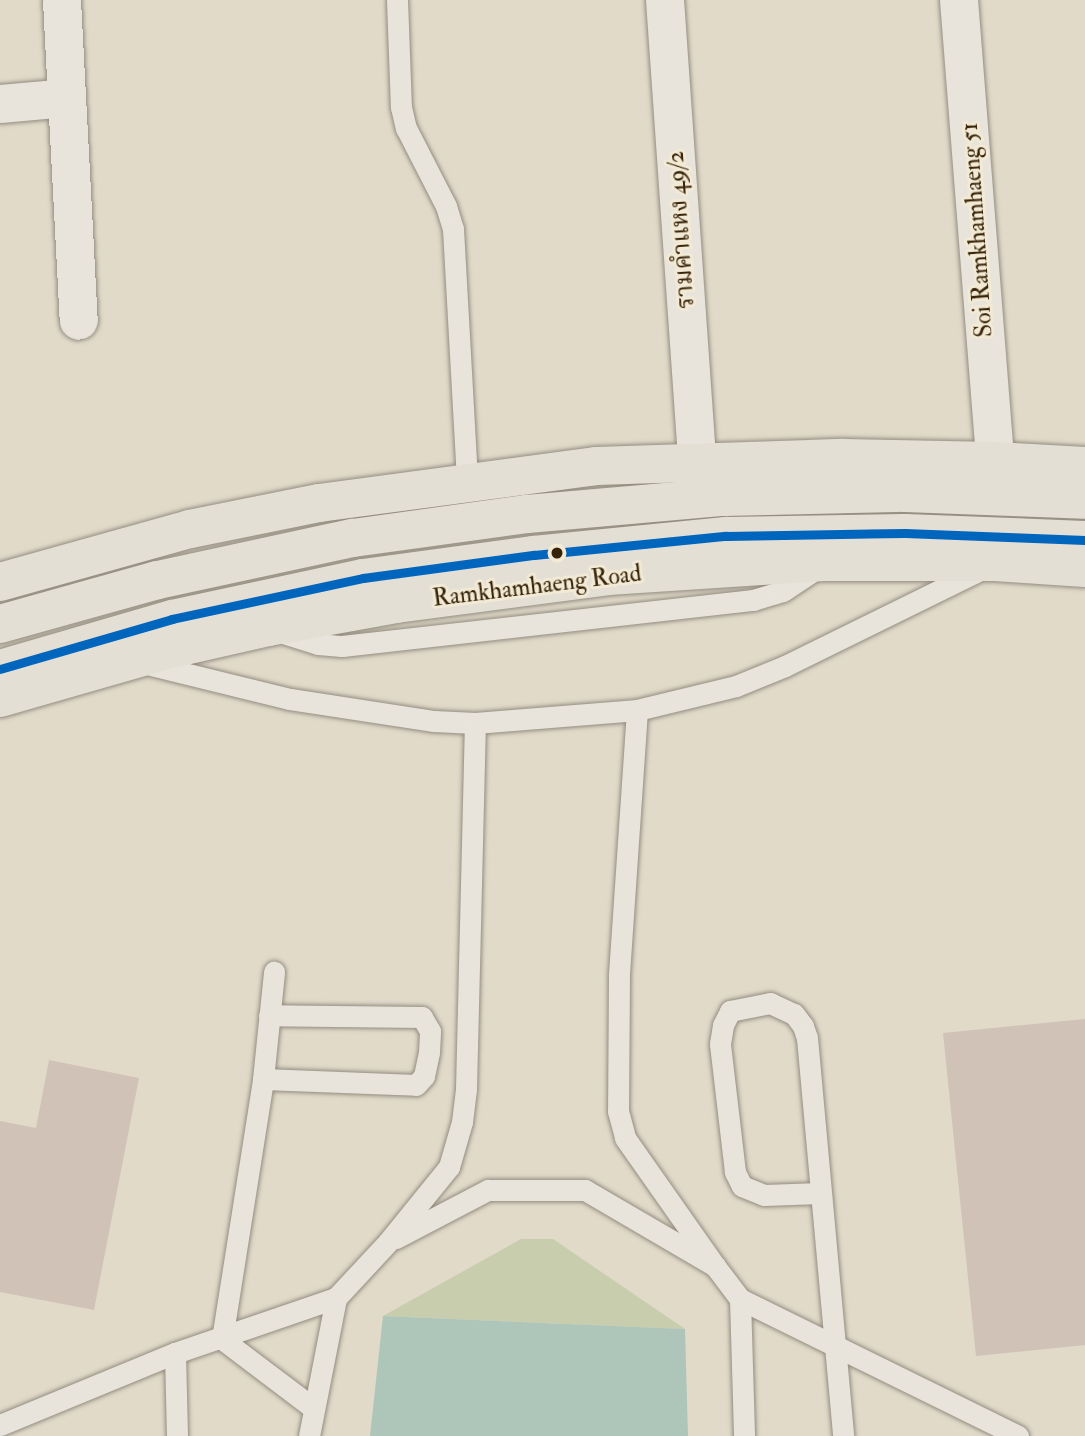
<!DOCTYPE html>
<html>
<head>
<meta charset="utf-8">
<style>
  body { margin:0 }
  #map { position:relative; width:1085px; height:1436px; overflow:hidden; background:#e1dac9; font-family:"IM FELL Double Pica","Noto Serif Thai",serif }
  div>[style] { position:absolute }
  .green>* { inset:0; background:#c7cdad }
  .water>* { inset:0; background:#aec6b9 }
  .building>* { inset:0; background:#d0c2b7 }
  .roads { filter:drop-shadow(0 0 2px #938d80) drop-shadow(0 0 2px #938d80) }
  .lane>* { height:21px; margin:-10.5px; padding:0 10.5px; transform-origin:10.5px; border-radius:10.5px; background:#e8e4db }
  .street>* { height:38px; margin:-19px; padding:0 19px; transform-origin:19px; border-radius:19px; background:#e8e4db }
  .primary>* { height:38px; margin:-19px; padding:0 19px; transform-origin:19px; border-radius:19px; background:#e4dfd5 }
  .bus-1>* { height:9px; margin:-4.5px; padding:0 4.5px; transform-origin:4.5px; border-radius:4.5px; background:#0065bd }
  .dots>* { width:19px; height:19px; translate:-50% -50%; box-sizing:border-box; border:4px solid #f2ead5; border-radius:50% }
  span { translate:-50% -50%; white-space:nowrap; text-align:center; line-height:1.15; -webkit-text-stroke:6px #f2ead5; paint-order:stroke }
  .street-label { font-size:24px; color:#362308 }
</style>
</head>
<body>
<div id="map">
  <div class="green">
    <div style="clip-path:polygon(521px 1239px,553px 1239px,685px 1329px,383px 1316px)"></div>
  </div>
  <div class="water">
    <div style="clip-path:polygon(383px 1316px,685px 1329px,688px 1436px,370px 1436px)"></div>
  </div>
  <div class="building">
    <div style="clip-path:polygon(1085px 1019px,1085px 1345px,976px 1356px,943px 1033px)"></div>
    <div style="clip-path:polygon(49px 1060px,139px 1078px,94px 1310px,0 1292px,0 1121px,36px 1128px)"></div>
  </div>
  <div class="roads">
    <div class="lane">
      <div style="left:397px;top:0;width:107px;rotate:87.9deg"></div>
      <div style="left:401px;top:107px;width:22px;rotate:77deg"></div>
      <div style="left:406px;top:128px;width:88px;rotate:62.9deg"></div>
      <div style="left:446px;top:206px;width:24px;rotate:73deg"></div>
      <div style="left:453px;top:229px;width:252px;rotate:86.8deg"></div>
      <div style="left:277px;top:631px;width:43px;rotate:17.6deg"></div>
      <div style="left:318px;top:644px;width:24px;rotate:5deg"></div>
      <div style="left:342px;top:646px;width:414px;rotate:-6.4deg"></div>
      <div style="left:753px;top:600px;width:31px;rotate:-17deg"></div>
      <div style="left:783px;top:591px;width:43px;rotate:-33.7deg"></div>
      <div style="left:143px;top:663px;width:151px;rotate:13.8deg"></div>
      <div style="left:290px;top:699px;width:146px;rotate:8.7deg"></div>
      <div style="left:434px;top:721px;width:41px;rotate:2.8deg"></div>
      <div style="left:475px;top:723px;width:163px;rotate:-4.6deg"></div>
      <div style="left:637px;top:710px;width:102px;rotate:-13.6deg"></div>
      <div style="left:736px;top:686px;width:53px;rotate:-22.2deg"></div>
      <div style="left:785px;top:666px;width:222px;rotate:-26.2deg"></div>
      <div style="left:637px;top:710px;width:267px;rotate:93.9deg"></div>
      <div style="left:619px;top:976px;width:135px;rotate:90.4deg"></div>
      <div style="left:618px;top:1111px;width:28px;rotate:75deg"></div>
      <div style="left:625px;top:1138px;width:156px;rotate:54.9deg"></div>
      <div style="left:263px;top:1079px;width:153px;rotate:2.2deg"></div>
      <div style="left:416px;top:1085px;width:12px;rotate:-48deg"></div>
      <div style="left:424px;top:1076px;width:25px;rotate:-78deg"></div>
      <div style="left:429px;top:1052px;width:21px;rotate:-87deg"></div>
      <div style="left:430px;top:1031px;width:16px;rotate:-120deg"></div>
      <div style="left:422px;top:1017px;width:153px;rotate:-179.3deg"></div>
      <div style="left:820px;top:1193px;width:56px;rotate:178deg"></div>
      <div style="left:764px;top:1195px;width:24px;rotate:-158deg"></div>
      <div style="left:742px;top:1186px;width:16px;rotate:-117deg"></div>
      <div style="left:735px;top:1172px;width:129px;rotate:-96.7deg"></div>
      <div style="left:720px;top:1044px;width:19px;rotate:-81deg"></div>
      <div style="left:723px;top:1025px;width:16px;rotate:-63deg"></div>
      <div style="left:730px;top:1011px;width:41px;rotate:-11.3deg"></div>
      <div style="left:770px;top:1003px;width:26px;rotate:25deg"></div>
      <div style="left:794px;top:1014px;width:15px;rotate:53deg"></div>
      <div style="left:803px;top:1026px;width:13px;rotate:72deg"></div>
      <div style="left:807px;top:1038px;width:400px;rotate:84.8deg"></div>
      <div style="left:396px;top:1238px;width:104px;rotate:-27.6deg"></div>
      <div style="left:488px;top:1190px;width:97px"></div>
      <div style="left:585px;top:1190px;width:151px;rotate:30.3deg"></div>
      <div style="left:715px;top:1266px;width:41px;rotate:52.9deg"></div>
      <div style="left:740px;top:1299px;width:137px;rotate:88.3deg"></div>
      <div style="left:740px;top:1299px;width:310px;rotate:26.2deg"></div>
      <div style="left:222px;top:1339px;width:263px;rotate:-81deg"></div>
      <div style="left:263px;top:1079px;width:108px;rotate:-84.1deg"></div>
      <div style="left:222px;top:1339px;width:113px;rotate:37.1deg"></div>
      <div style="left:175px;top:1353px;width:83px;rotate:88.6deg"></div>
      <div style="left:0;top:1425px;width:189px;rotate:-22.4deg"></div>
      <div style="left:175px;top:1353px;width:170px;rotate:-18.9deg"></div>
      <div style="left:309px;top:1436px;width:141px;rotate:-78.9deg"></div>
      <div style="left:336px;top:1298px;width:76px;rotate:-47.1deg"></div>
      <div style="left:388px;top:1242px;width:97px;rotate:-50.9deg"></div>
      <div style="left:449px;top:1167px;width:47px;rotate:-73.9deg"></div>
      <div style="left:462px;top:1122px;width:33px;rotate:-83deg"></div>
      <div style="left:466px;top:1089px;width:366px;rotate:-88.6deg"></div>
    </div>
    <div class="street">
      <div style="left:665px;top:0;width:461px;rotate:86deg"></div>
      <div style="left:959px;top:0;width:462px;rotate:85.5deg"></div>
      <div style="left:62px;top:1px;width:320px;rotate:87deg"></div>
      <div style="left:0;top:104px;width:67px;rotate:-5.1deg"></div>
    </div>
    <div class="primary">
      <div style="left:0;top:582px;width:197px;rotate:-15.6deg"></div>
      <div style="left:190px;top:529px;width:132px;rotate:-11.4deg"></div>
      <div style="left:319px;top:503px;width:279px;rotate:-7.6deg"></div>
      <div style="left:596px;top:466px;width:247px;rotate:-1.9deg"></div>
      <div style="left:843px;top:458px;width:152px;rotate:1.1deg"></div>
      <div style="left:995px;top:461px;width:90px;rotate:3.2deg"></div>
      <div style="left:0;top:624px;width:164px;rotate:-15.6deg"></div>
      <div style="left:158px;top:580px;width:199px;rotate:-12.2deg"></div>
      <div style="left:353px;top:538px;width:176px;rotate:-7.9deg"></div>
      <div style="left:527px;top:514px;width:197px;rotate:-5deg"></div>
      <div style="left:723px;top:497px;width:183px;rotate:-1.3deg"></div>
      <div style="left:906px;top:493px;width:179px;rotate:2.2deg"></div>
      <div style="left:0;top:669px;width:179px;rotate:-16.2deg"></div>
      <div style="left:172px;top:619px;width:195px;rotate:-12.1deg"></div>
      <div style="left:363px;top:578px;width:173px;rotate:-7.7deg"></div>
      <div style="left:534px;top:555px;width:193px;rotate:-5.7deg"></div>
      <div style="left:726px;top:536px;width:179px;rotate:-1deg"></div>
      <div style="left:905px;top:533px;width:180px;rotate:2.2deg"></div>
      <div style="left:0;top:698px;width:174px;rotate:-16deg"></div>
      <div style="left:167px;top:650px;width:104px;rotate:-12.8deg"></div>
      <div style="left:268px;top:627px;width:130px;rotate:-10.2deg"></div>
      <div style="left:396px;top:604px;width:214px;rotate:-7.5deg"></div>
      <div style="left:608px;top:576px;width:219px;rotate:-3.7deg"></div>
      <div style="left:827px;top:562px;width:168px"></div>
      <div style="left:995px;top:562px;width:90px;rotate:3.8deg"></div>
    </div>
  </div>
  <div class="bus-1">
    <div style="left:0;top:669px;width:179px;rotate:-16.2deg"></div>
    <div style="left:172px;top:619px;width:195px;rotate:-12.1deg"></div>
    <div style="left:363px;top:578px;width:173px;rotate:-7.7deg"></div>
    <div style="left:534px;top:555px;width:193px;rotate:-5.7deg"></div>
    <div style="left:726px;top:536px;width:179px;rotate:-1deg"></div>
    <div style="left:905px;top:533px;width:180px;rotate:2.2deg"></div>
  </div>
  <div class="dots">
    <div style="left:557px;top:553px;background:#362308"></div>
  </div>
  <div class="street-label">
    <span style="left:681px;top:230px;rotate:-94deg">รามคำแหง 49/2</span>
    <span style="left:977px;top:230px;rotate:-94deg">Soi Ramkhamhaeng 51</span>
    <span style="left:537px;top:586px;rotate:-7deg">Ramkhamhaeng Road</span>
  </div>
</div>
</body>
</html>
